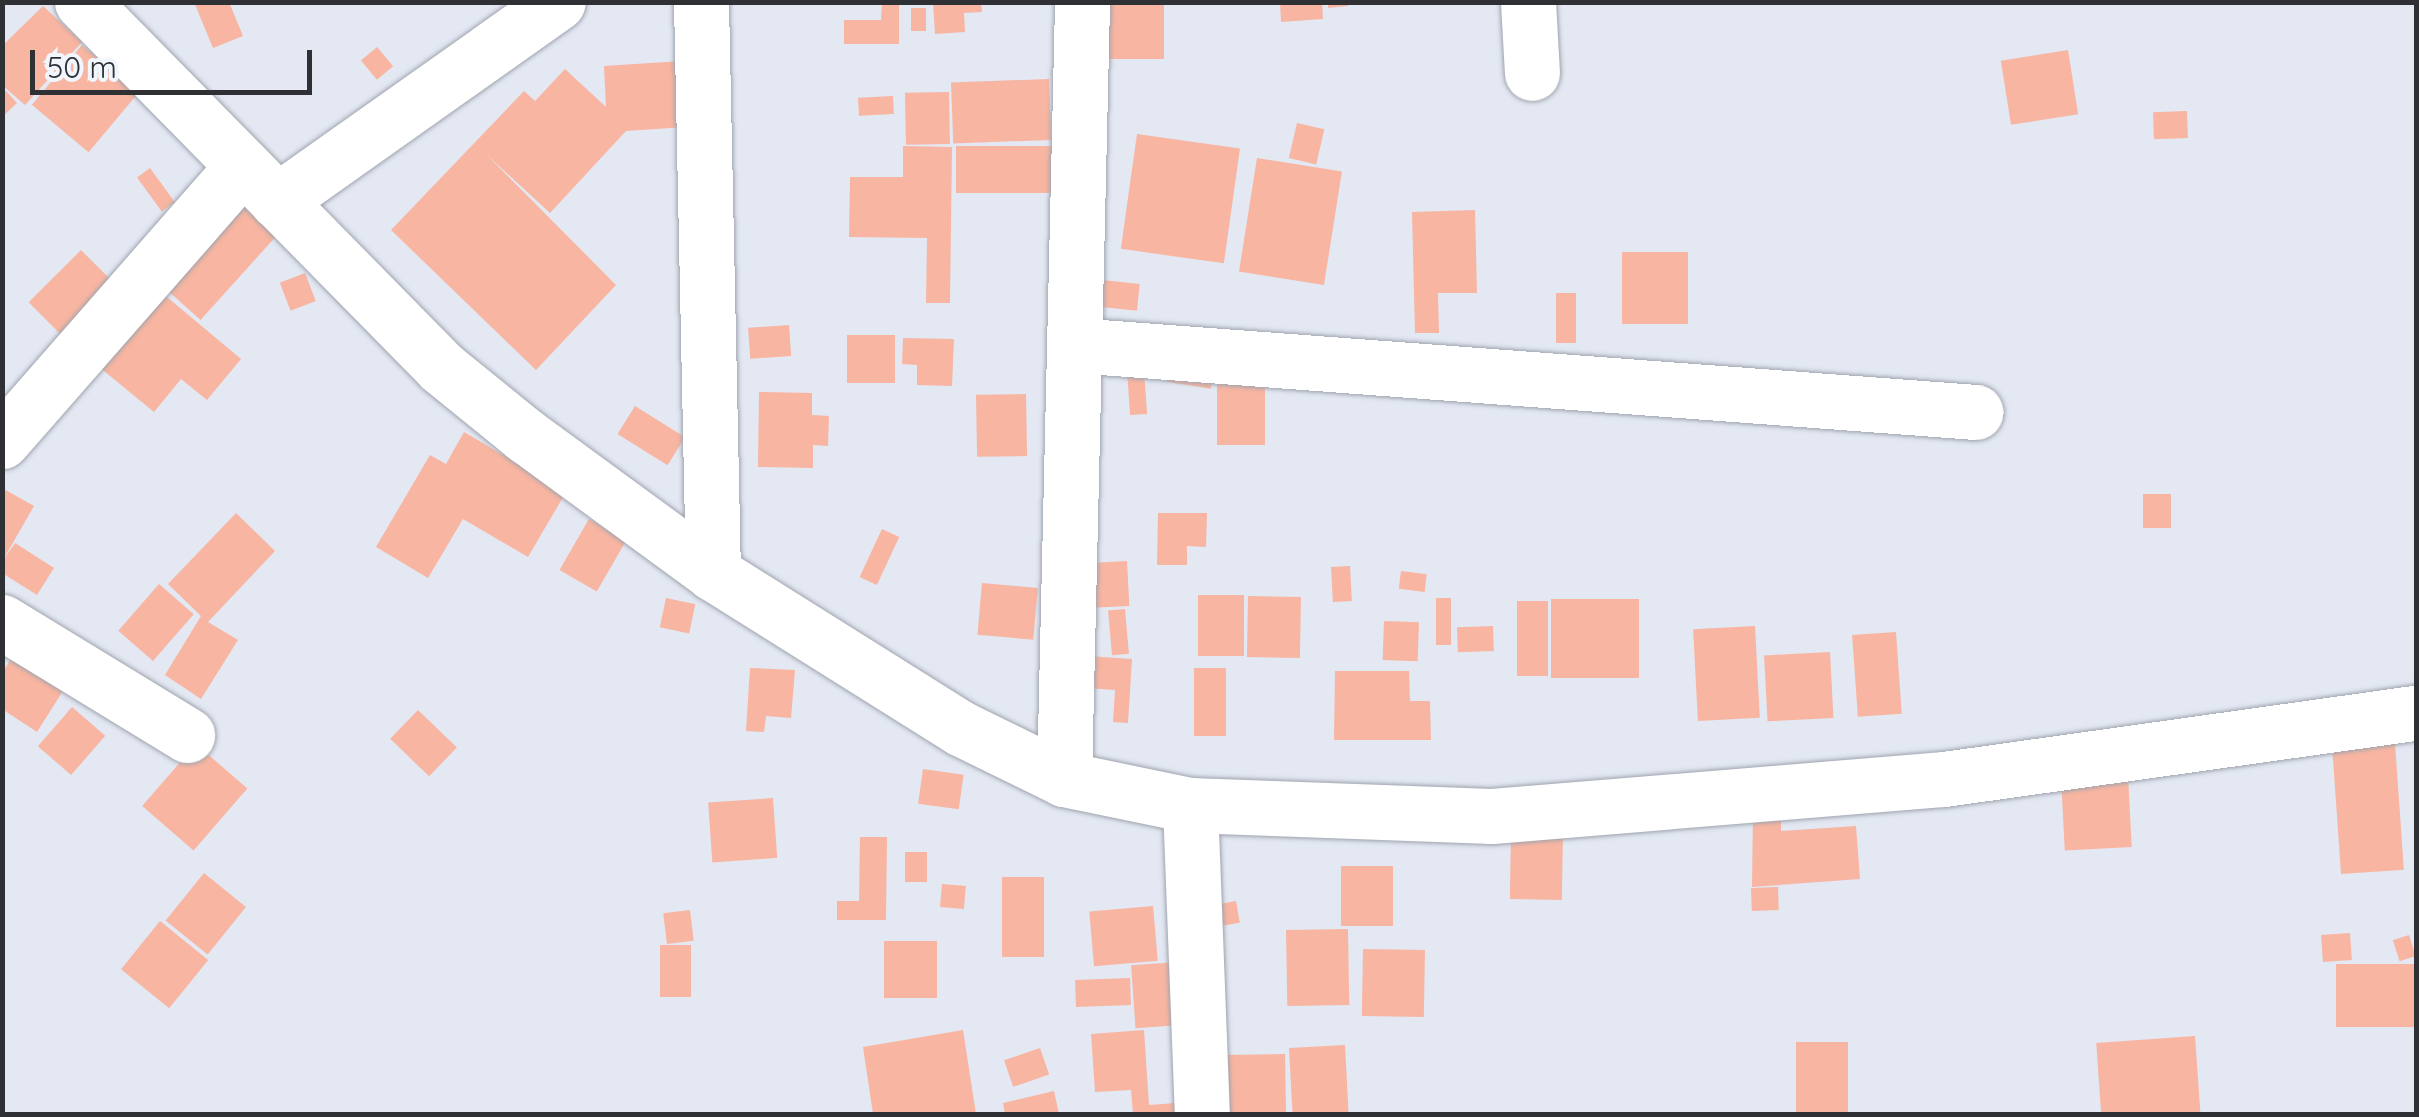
<!DOCTYPE html>
<html>
<head>
<meta charset="utf-8">
<style>
  body { margin:0 }
  #map { position:relative; width:2419px; height:1117px; overflow:hidden; background:#e3e8f3; font-family:Quicksand,sans-serif }
  div>[style] { position:absolute }
  .building>* { inset:0; background:#f8b5a1; transform-origin:0 0 }
  .roads { filter:drop-shadow(0 0 2px #9fa4ae) drop-shadow(0 0 2px #9fa4ae) }
  .minor>* { height:55px; margin:-27.5px; padding:0 27.5px; transform-origin:27.5px; border-radius:27.5px; background:#fff }
  span { translate:-50% -50%; white-space:nowrap; text-align:center; line-height:1.15; -webkit-text-stroke:9px #f1f5fe; paint-order:stroke }
  .frame { position:absolute; inset:0; border:5px solid #2e3034; pointer-events:none }
  .scale { position:absolute; left:30px; top:50px; width:282px; height:45px; box-sizing:border-box; border:5px solid #2e3034; border-top:0; padding-left:12px; font-size:30px; line-height:35px; white-space:nowrap; color:#2e3034; -webkit-text-stroke:8px #f1f5fe; paint-order:stroke }
</style>
</head>
<body>
<div id="map">
  <div class="building">
    <div style="clip-path:polygon(194px 2px,229px 2px,243px 36px,213px 48px)"></div>
    <div style="clip-path:polygon(882px 2px,899px 2px,899px 44px,844px 44px,844px 20px,881px 20px)"></div>
    <div style="clip-path:polygon(933px 2px,981px 2px,982px 12px,964px 13px,965px 32px,935px 34px)"></div>
    <div style="left:1101px;top:2px;width:63px;height:57px"></div>
    <div style="clip-path:polygon(1280px 2px,1322px 2px,1323px 19px,1281px 22px)"></div>
    <div style="clip-path:polygon(1328px 2px,1347px 2px,1348px 6px,1328px 8px)"></div>
    <div style="clip-path:polygon(43px 6px,82px 42px,25px 105px,2px 85px,2px 46px)"></div>
    <div style="left:911px;top:8px;width:15px;height:23px"></div>
    <div style="left:82px;top:45px;width:74px;height:78px;rotate:40deg"></div>
    <div style="left:377px;top:47px;width:25px;height:21px;rotate:50deg"></div>
    <div style="left:2068px;top:50px;width:65px;height:68px;rotate:81deg"></div>
    <div style="clip-path:polygon(682px 61px,686px 127px,626px 131px,550px 213px,486px 154px,616px 285px,536px 370px,391px 230px,524px 91px,535px 101px,565px 69px,606px 107px,604px 66px)"></div>
    <div style="left:1049px;top:79px;width:61px;height:98px;rotate:88deg"></div>
    <div style="clip-path:polygon(6px 91px,17px 103px,2px 117px,2px 94px)"></div>
    <div style="left:949px;top:92px;width:52px;height:44px;rotate:89deg"></div>
    <div style="left:893px;top:96px;width:18px;height:35px;rotate:87deg"></div>
    <div style="left:2187px;top:111px;width:27px;height:34px;rotate:88deg"></div>
    <div style="left:1297px;top:123px;width:28px;height:36px;rotate:13deg"></div>
    <div style="left:1137px;top:134px;width:104px;height:116px;rotate:8deg"></div>
    <div style="clip-path:polygon(903px 146px,952px 147px,950px 303px,926px 303px,927px 238px,849px 237px,850px 177px,903px 177px)"></div>
    <div style="left:956px;top:146px;width:98px;height:47px"></div>
    <div style="left:1257px;top:158px;width:86px;height:115px;rotate:9deg"></div>
    <div style="left:150px;top:168px;width:42px;height:16px;rotate:54deg"></div>
    <div style="left:236px;top:200px;width:54px;height:113px;rotate:42deg"></div>
    <div style="clip-path:polygon(1475px 210px,1477px 293px,1438px 293px,1439px 333px,1415px 333px,1412px 212px)"></div>
    <div style="left:81px;top:250px;width:51px;height:74px;rotate:45deg"></div>
    <div style="left:1622px;top:252px;width:66px;height:72px"></div>
    <div style="left:305px;top:273px;width:30px;height:27px;rotate:69deg"></div>
    <div style="left:1093px;top:279px;width:47px;height:27px;rotate:6deg"></div>
    <div style="clip-path:polygon(155px 287px,241px 359px,207px 400px,181px 379px,154px 412px,93px 362px)"></div>
    <div style="left:1556px;top:293px;width:20px;height:50px"></div>
    <div style="left:789px;top:325px;width:31px;height:41px;rotate:86deg"></div>
    <div style="left:895px;top:335px;width:48px;height:48px;rotate:90deg"></div>
    <div style="clip-path:polygon(903px 338px,954px 339px,952px 386px,917px 385px,917px 365px,902px 364px)"></div>
    <div style="left:1170px;top:360px;width:45px;height:22px;rotate:9deg"></div>
    <div style="left:1144px;top:370px;width:44px;height:17px;rotate:86deg"></div>
    <div style="left:1217px;top:377px;width:48px;height:68px"></div>
    <div style="clip-path:polygon(759px 392px,812px 393px,812px 415px,829px 416px,828px 446px,813px 445px,813px 468px,758px 467px)"></div>
    <div style="left:1026px;top:394px;width:62px;height:50px;rotate:89deg"></div>
    <div style="left:635px;top:406px;width:59px;height:33px;rotate:32deg"></div>
    <div style="clip-path:polygon(464px 432px,566px 492px,528px 557px,463px 519px,428px 578px,376px 547px,430px 455px,446px 464px)"></div>
    <div style="clip-path:polygon(2px 488px,34px 506px,3px 560px,15px 543px,54px 568px,37px 595px,2px 573px)"></div>
    <div style="left:2143px;top:494px;width:28px;height:34px"></div>
    <div style="clip-path:polygon(236px 513px,275px 551px,208px 622px,238px 640px,201px 699px,165px 675px,201px 616px,168px 584px)"></div>
    <div style="clip-path:polygon(1158px 513px,1207px 513px,1206px 547px,1187px 546px,1187px 565px,1157px 565px)"></div>
    <div style="left:589px;top:519px;width:43px;height:59px;rotate:30deg"></div>
    <div style="left:882px;top:529px;width:19px;height:53px;rotate:25deg"></div>
    <div style="left:1127px;top:561px;width:45px;height:37px;rotate:87deg"></div>
    <div style="left:1350px;top:566px;width:35px;height:19px;rotate:87deg"></div>
    <div style="left:1401px;top:571px;width:26px;height:18px;rotate:7deg"></div>
    <div style="left:982px;top:583px;width:56px;height:52px;rotate:5deg"></div>
    <div style="left:159px;top:584px;width:46px;height:62px;rotate:41deg"></div>
    <div style="left:1198px;top:595px;width:46px;height:61px"></div>
    <div style="left:1248px;top:596px;width:53px;height:61px;rotate:1deg"></div>
    <div style="left:666px;top:598px;width:30px;height:30px;rotate:12deg"></div>
    <div style="left:1436px;top:598px;width:15px;height:47px"></div>
    <div style="left:1551px;top:599px;width:88px;height:79px"></div>
    <div style="left:1517px;top:601px;width:31px;height:75px"></div>
    <div style="left:1125px;top:609px;width:45px;height:17px;rotate:85deg"></div>
    <div style="left:1384px;top:621px;width:35px;height:39px;rotate:2deg"></div>
    <div style="clip-path:polygon(34px 623px,85px 656px,37px 732px,2px 709px,2px 673px)"></div>
    <div style="left:1493px;top:626px;width:25px;height:36px;rotate:88deg"></div>
    <div style="left:1755px;top:626px;width:92px;height:62px;rotate:87deg"></div>
    <div style="left:1896px;top:632px;width:82px;height:44px;rotate:86deg"></div>
    <div style="left:1830px;top:652px;width:66px;height:66px;rotate:87deg"></div>
    <div style="clip-path:polygon(1088px 656px,1132px 659px,1128px 723px,1113px 722px,1115px 690px,1086px 688px)"></div>
    <div style="clip-path:polygon(750px 668px,795px 670px,791px 718px,766px 716px,764px 732px,746px 731px)"></div>
    <div style="left:1194px;top:668px;width:32px;height:68px"></div>
    <div style="clip-path:polygon(1335px 671px,1409px 671px,1410px 701px,1430px 701px,1431px 740px,1334px 740px)"></div>
    <div style="left:72px;top:707px;width:44px;height:52px;rotate:41deg"></div>
    <div style="left:418px;top:710px;width:54px;height:40px;rotate:44deg"></div>
    <div style="left:2395px;top:743px;width:127px;height:63px;rotate:86deg"></div>
    <div style="left:196px;top:744px;width:68px;height:82px;rotate:41deg"></div>
    <div style="left:2127px;top:757px;width:90px;height:67px;rotate:87deg"></div>
    <div style="left:923px;top:769px;width:41px;height:35px;rotate:8deg"></div>
    <div style="left:773px;top:798px;width:60px;height:65px;rotate:86deg"></div>
    <div style="clip-path:polygon(1753px 809px,1781px 810px,1781px 831px,1856px 826px,1860px 879px,1752px 887px)"></div>
    <div style="left:1511px;top:833px;width:52px;height:66px;rotate:1deg"></div>
    <div style="clip-path:polygon(860px 837px,887px 837px,886px 920px,837px 920px,837px 901px,859px 901px)"></div>
    <div style="left:905px;top:852px;width:22px;height:30px"></div>
    <div style="left:1341px;top:866px;width:52px;height:60px"></div>
    <div style="left:204px;top:873px;width:54px;height:61px;rotate:39deg"></div>
    <div style="left:1002px;top:877px;width:42px;height:80px"></div>
    <div style="left:942px;top:884px;width:24px;height:23px;rotate:5deg"></div>
    <div style="left:1778px;top:887px;width:23px;height:27px;rotate:88deg"></div>
    <div style="left:1236px;top:901px;width:22px;height:24px;rotate:80deg"></div>
    <div style="left:1153px;top:906px;width:55px;height:64px;rotate:85deg"></div>
    <div style="left:690px;top:910px;width:31px;height:27px;rotate:83deg"></div>
    <div style="left:160px;top:921px;width:62px;height:62px;rotate:39deg"></div>
    <div style="left:1348px;top:929px;width:76px;height:62px;rotate:89deg"></div>
    <div style="left:2350px;top:933px;width:27px;height:29px;rotate:86deg"></div>
    <div style="left:2409px;top:935px;width:22px;height:17px;rotate:72deg"></div>
    <div style="left:884px;top:941px;width:53px;height:57px"></div>
    <div style="left:660px;top:945px;width:31px;height:52px"></div>
    <div style="left:1363px;top:949px;width:62px;height:67px;rotate:1deg"></div>
    <div style="left:1179px;top:962px;width:63px;height:48px;rotate:86deg"></div>
    <div style="left:2416px;top:964px;width:63px;height:80px;rotate:90deg"></div>
    <div style="left:1130px;top:978px;width:27px;height:55px;rotate:88deg"></div>
    <div style="clip-path:polygon(963px 1030px,976px 1114px,873px 1114px,863px 1047px)"></div>
    <div style="clip-path:polygon(1144px 1030px,1149px 1105px,1176px 1103px,1177px 1114px,1133px 1114px,1131px 1090px,1095px 1092px,1091px 1034px)"></div>
    <div style="left:2195px;top:1036px;width:78px;height:99px;rotate:86deg"></div>
    <div style="left:1796px;top:1042px;width:52px;height:72px"></div>
    <div style="left:1345px;top:1045px;width:69px;height:56px;rotate:87deg"></div>
    <div style="left:1040px;top:1048px;width:28px;height:38px;rotate:71deg"></div>
    <div style="left:1285px;top:1054px;width:60px;height:62px;rotate:89deg"></div>
    <div style="clip-path:polygon(1054px 1091px,1059px 1114px,1005px 1114px,1003px 1103px)"></div>
  </div>
  <div class="roads">
    <div class="minor">
      <div style="left:82px;top:2px;width:513px;rotate:45.47deg"></div>
      <div style="left:442px;top:368px;width:108px;rotate:39deg"></div>
      <div style="left:526px;top:436px;width:232px;rotate:36.2deg"></div>
      <div style="left:713px;top:573px;width:292px;rotate:32.1deg"></div>
      <div style="left:960px;top:728px;width:116px;rotate:26.1deg"></div>
      <div style="left:1064px;top:779px;width:129px;rotate:11.7deg"></div>
      <div style="left:1190px;top:805px;width:302px;rotate:2.1deg"></div>
      <div style="left:1492px;top:816px;width:454px;rotate:-4.7deg"></div>
      <div style="left:1944px;top:779px;width:477px;rotate:-8deg"></div>
      <div style="left:701px;top:2px;width:571px;rotate:88.8deg"></div>
      <div style="left:1528px;top:2px;width:71px;rotate:86.8deg"></div>
      <div style="left:277px;top:201px;width:344px;rotate:-35.3deg"></div>
      <div style="left:1074px;top:345px;width:904px;rotate:4.25deg"></div>
      <div style="left:2px;top:441px;width:366px;rotate:-48.8deg"></div>
      <div style="left:2px;top:622px;width:217px;rotate:31.4deg"></div>
      <div style="left:1064px;top:779px;width:777px;rotate:-88.67deg"></div>
      <div style="left:1190px;top:805px;width:309px;rotate:87.8deg"></div>
    </div>
  </div>
  <div class="frame"></div>
  <div class="scale">50 m</div>
</div>
</body>
</html>
